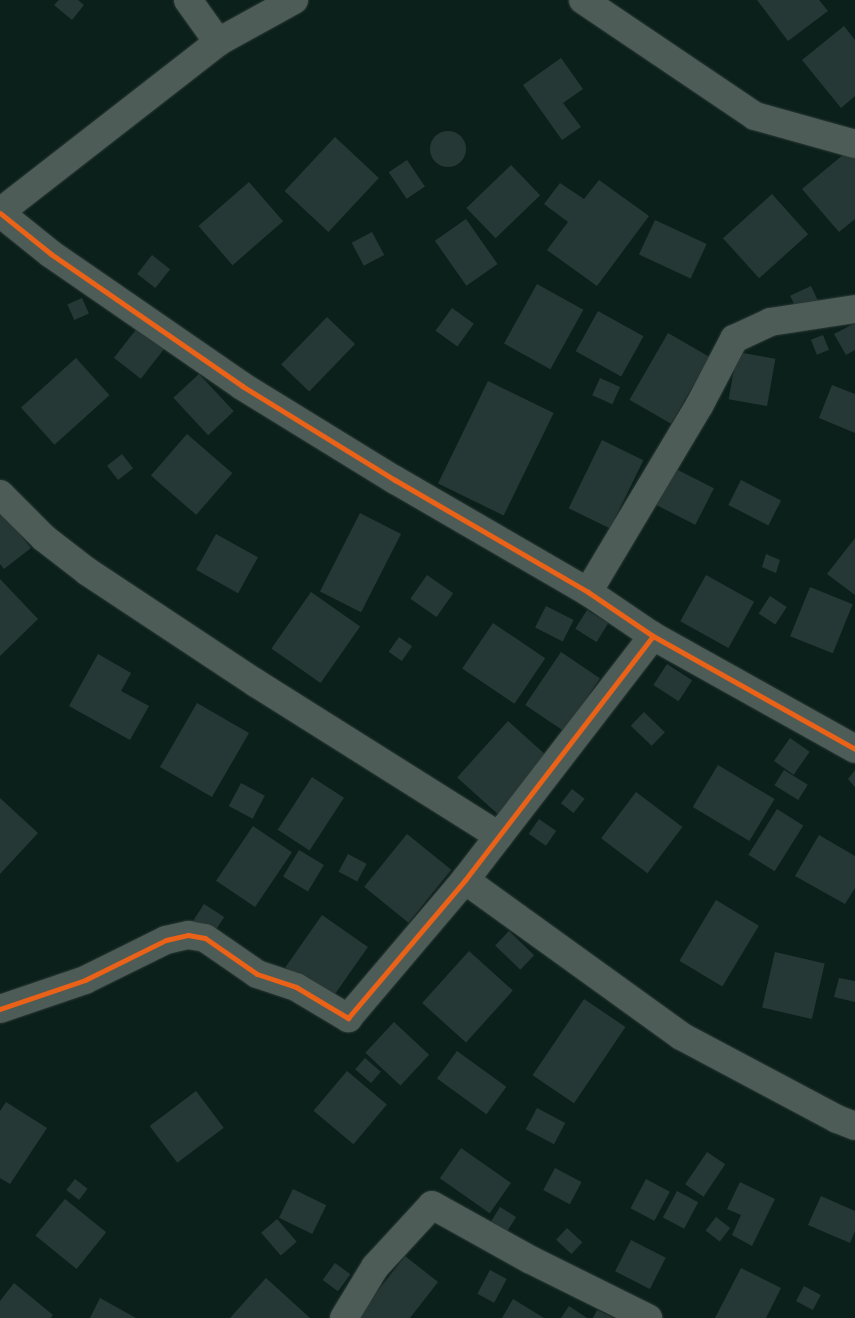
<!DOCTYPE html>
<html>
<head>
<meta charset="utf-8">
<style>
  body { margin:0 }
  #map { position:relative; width:855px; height:1318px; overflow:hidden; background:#0b201b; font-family:Rubik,sans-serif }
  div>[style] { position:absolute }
  .building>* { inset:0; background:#263836; transform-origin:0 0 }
  .round { border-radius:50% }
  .roads { filter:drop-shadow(0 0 1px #2b3834) drop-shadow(0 0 1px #2b3834) }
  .minor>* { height:28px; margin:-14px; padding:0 14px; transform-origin:14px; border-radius:14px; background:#4d5c57 }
  .cycleway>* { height:5px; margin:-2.5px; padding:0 2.5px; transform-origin:2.5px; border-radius:2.5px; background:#ea6118 }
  span { translate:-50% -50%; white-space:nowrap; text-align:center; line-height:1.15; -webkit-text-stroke:4.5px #02291f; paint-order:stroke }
</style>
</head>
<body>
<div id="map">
  <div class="building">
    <div style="clip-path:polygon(59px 0,78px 0,84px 5px,72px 20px,54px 5px)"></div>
    <div style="clip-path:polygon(757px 0,819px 0,828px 11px,788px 41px)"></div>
    <div style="clip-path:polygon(844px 26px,855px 40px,855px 96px,841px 108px,802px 60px)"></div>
    <div style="clip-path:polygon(561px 58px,583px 89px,563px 103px,581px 127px,562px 140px,523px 85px)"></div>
    <div class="round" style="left:430px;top:131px;width:36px;height:36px"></div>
    <div style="left:335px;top:137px;width:60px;height:74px;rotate:43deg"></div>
    <div style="clip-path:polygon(850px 149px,855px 155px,855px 219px,839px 232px,802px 189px)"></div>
    <div style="left:407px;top:160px;width:32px;height:22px;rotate:56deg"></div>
    <div style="left:511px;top:165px;width:42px;height:62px;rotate:46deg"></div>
    <div style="clip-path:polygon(599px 180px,649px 216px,597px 286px,547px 250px,568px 222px,544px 204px,560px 183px,584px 199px)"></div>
    <div style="left:249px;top:182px;width:52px;height:67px;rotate:49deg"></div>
    <div style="left:772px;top:194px;width:54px;height:66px;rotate:48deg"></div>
    <div style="left:466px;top:219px;width:55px;height:38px;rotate:55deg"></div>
    <div style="left:655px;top:220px;width:57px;height:38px;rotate:25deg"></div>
    <div style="left:372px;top:232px;width:26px;height:23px;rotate:62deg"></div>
    <div style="left:152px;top:255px;width:23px;height:24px;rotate:38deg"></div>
    <div style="left:537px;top:284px;width:53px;height:68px;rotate:29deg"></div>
    <div style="left:811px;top:286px;width:19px;height:23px;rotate:65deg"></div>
    <div style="left:82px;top:298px;width:17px;height:16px;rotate:66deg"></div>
    <div style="left:452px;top:308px;width:27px;height:28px;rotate:36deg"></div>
    <div style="left:598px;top:311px;width:52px;height:46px;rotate:29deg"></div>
    <div style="left:327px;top:317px;width:39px;height:66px;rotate:44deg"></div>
    <div style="clip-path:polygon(855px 323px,855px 350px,846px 355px,834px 334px)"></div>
    <div style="left:138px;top:327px;width:34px;height:39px;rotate:38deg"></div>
    <div style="left:668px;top:333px;width:48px;height:77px;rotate:30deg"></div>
    <div style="left:823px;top:335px;width:16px;height:13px;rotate:68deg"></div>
    <div style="left:737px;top:352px;width:39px;height:48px;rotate:10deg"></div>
    <div style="left:76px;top:358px;width:50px;height:74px;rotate:48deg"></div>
    <div style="left:199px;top:374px;width:51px;height:35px;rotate:47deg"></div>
    <div style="left:600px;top:378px;width:22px;height:19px;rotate:24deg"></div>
    <div style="left:488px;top:381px;width:73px;height:114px;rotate:26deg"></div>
    <div style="clip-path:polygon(832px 385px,855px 394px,855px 433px,819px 418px)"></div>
    <div style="left:187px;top:434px;width:60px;height:55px;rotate:41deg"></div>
    <div style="left:602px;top:440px;width:46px;height:76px;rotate:26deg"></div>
    <div style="left:122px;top:454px;width:18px;height:19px;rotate:52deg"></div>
    <div style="left:672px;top:467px;width:47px;height:41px;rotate:27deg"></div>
    <div style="left:741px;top:480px;width:45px;height:28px;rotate:27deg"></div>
    <div style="clip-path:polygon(0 510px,31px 548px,4px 569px,0 564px)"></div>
    <div style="left:360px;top:513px;width:46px;height:88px;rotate:27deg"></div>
    <div style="left:216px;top:534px;width:48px;height:41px;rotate:29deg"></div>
    <div style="clip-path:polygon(855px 538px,855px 595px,827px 574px)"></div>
    <div style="clip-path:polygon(766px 554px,780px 560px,776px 573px,762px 567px)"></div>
    <div style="left:427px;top:575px;width:32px;height:29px;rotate:35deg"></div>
    <div style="left:706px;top:575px;width:55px;height:53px;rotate:29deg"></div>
    <div style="clip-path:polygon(0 579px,38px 619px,0 656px)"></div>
    <div style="left:810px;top:587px;width:46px;height:53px;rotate:22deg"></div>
    <div style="left:311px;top:592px;width:60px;height:69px;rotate:35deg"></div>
    <div style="left:770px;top:596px;width:20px;height:21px;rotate:33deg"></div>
    <div style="left:546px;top:606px;width:31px;height:24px;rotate:27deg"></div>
    <div style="left:587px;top:610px;width:25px;height:22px;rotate:32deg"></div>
    <div style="left:493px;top:623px;width:63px;height:55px;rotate:34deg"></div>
    <div style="left:399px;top:637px;width:16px;height:18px;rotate:35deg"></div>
    <div style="left:561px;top:652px;width:47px;height:64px;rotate:34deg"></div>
    <div style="clip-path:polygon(98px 654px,131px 673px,121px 691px,149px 706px,130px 740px,69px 706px)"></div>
    <div style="left:667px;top:664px;width:30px;height:25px;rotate:33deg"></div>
    <div style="left:197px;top:703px;width:60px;height:74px;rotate:30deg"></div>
    <div style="left:644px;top:712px;width:29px;height:19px;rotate:44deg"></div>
    <div style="left:508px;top:721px;width:55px;height:76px;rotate:42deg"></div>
    <div style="left:790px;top:738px;width:24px;height:28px;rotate:35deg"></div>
    <div style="left:718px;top:765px;width:66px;height:49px;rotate:31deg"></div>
    <div style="left:784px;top:770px;width:28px;height:18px;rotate:32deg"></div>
    <div style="clip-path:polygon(855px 770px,855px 787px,848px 779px)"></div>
    <div style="left:312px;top:777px;width:38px;height:63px;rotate:33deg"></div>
    <div style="left:241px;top:783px;width:27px;height:26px;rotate:28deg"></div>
    <div style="left:572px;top:789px;width:16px;height:18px;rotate:38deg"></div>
    <div style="left:636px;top:792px;width:58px;height:58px;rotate:37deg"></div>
    <div style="clip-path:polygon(0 798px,38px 833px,0 874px)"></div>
    <div style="left:777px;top:809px;width:31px;height:54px;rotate:32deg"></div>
    <div style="left:539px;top:819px;width:21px;height:18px;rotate:35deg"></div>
    <div style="left:253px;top:826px;width:47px;height:66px;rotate:34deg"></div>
    <div style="left:407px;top:834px;width:57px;height:68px;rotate:39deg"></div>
    <div style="clip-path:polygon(819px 835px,855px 856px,855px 888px,845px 904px,795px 876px)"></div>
    <div style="left:299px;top:850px;width:29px;height:31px;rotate:31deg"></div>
    <div style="left:348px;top:854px;width:21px;height:20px;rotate:28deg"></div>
    <div style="left:716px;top:900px;width:50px;height:71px;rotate:31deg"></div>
    <div style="left:204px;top:904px;width:24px;height:24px;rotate:33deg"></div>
    <div style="left:322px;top:915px;width:56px;height:64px;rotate:35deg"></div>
    <div style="left:509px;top:931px;width:35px;height:20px;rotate:44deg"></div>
    <div style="left:469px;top:951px;width:59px;height:70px;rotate:42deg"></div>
    <div style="left:775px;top:952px;width:51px;height:57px;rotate:13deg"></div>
    <div style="clip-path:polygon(839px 978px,855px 981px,855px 1002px,834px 997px)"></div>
    <div style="left:584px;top:999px;width:50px;height:92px;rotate:34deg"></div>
    <div style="left:394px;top:1022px;width:48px;height:42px;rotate:43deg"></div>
    <div style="left:457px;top:1051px;width:61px;height:34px;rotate:36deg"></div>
    <div style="left:365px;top:1058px;width:21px;height:15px;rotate:41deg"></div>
    <div style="left:347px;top:1071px;width:52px;height:52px;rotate:40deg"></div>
    <div style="left:196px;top:1091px;width:46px;height:58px;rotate:53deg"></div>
    <div style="clip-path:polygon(6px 1102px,47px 1128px,10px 1184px,0 1178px,0 1111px)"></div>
    <div style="left:537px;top:1108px;width:32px;height:24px;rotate:28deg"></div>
    <div style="left:461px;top:1148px;width:61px;height:37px;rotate:35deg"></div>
    <div style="left:707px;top:1152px;width:22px;height:39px;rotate:34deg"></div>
    <div style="left:555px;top:1168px;width:30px;height:25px;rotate:28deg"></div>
    <div style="left:75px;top:1179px;width:16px;height:14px;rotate:38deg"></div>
    <div style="left:646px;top:1179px;width:27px;height:33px;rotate:28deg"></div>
    <div style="clip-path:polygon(740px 1182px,775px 1199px,752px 1246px,732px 1235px,741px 1215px,727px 1209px)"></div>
    <div style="left:293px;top:1189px;width:37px;height:32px;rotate:26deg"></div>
    <div style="left:677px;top:1191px;width:24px;height:30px;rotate:28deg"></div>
    <div style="clip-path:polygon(821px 1196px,855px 1211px,855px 1231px,850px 1243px,808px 1225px)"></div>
    <div style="left:65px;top:1199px;width:53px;height:47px;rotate:39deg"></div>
    <div style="left:500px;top:1207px;width:19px;height:23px;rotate:32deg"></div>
    <div style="left:716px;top:1217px;width:18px;height:17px;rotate:38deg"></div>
    <div style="left:277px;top:1219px;width:30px;height:21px;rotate:49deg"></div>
    <div style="left:567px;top:1228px;width:21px;height:16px;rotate:43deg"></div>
    <div style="left:631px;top:1240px;width:39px;height:35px;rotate:27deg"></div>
    <div style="clip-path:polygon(405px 1256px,438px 1282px,410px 1318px,361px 1318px,358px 1316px)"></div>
    <div style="left:335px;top:1263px;width:19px;height:21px;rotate:36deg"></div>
    <div style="clip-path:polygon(741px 1268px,781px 1288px,766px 1318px,715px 1318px)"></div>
    <div style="left:490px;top:1270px;width:19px;height:27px;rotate:28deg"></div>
    <div style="clip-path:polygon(266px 1278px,310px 1318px,230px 1318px)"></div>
    <div style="clip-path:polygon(14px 1283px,53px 1315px,51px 1318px,0 1318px,0 1301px)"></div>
    <div style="left:804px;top:1286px;width:19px;height:17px;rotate:28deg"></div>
    <div style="clip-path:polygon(100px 1298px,136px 1318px,90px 1318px)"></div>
    <div style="clip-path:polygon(513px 1299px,544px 1318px,502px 1318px)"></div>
    <div style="clip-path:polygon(569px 1306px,587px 1318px,561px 1318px)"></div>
    <div style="clip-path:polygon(597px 1310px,614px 1318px,593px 1318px)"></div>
  </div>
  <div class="roads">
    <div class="minor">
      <div style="left:188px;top:0;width:52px;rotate:54.5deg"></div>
      <div style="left:583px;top:0;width:207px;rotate:34deg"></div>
      <div style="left:755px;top:116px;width:104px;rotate:15.6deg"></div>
      <div style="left:0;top:212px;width:276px;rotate:-37.9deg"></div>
      <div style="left:218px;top:42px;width:87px;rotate:-28.9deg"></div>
      <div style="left:0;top:213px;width:65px;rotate:38.8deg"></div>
      <div style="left:51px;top:254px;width:232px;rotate:34.6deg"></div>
      <div style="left:242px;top:386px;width:180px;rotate:31.6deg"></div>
      <div style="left:395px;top:480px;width:223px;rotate:30.1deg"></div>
      <div style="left:588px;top:592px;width:78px;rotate:34.1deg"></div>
      <div style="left:653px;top:636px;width:231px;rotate:29.2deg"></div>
      <div style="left:0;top:494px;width:62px;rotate:45deg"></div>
      <div style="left:44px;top:538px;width:56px;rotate:37.7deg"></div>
      <div style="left:88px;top:572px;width:201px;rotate:33.5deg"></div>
      <div style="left:256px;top:683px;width:287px;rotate:32.2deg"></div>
      <div style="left:588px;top:592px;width:217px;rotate:-59.2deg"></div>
      <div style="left:699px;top:406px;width:76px;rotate:-62.4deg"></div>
      <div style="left:734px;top:339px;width:40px;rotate:-25deg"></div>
      <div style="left:770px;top:322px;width:86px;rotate:-8.7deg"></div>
      <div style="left:465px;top:880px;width:266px;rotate:35.8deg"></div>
      <div style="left:681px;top:1036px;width:177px;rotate:28deg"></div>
      <div style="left:837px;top:1119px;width:19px;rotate:21deg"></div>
      <div style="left:0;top:1009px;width:90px;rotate:-18.8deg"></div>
      <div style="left:85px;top:980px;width:90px;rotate:-26.3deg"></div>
      <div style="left:166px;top:940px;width:23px;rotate:-13deg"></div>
      <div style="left:188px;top:935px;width:17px;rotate:10deg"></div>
      <div style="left:205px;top:938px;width:63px;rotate:34.7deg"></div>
      <div style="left:257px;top:974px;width:41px;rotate:18.4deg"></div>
      <div style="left:296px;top:987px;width:61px;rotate:30.8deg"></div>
      <div style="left:348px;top:1018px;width:181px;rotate:-49.7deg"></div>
      <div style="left:465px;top:880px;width:308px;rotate:-52.4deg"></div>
      <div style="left:344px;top:1318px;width:60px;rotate:-58.7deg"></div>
      <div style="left:375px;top:1267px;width:84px;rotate:-47.4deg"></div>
      <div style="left:432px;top:1205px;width:113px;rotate:29.1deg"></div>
      <div style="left:531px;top:1260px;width:131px;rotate:26.4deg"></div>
    </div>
  </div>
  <div class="cycleway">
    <div style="left:0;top:213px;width:65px;rotate:38.8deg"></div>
    <div style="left:51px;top:254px;width:232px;rotate:34.6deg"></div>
    <div style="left:242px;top:386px;width:180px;rotate:31.6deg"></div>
    <div style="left:395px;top:480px;width:223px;rotate:30.1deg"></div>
    <div style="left:588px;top:592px;width:78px;rotate:34.1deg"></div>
    <div style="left:653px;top:636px;width:231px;rotate:29.2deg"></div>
    <div style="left:0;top:1009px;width:90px;rotate:-18.8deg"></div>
    <div style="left:85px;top:980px;width:90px;rotate:-26.3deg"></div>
    <div style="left:166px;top:940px;width:23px;rotate:-13deg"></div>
    <div style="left:188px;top:935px;width:17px;rotate:10deg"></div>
    <div style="left:205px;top:938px;width:63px;rotate:34.7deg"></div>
    <div style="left:257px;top:974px;width:41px;rotate:18.4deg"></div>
    <div style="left:296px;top:987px;width:61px;rotate:30.8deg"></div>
    <div style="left:348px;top:1018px;width:181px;rotate:-49.7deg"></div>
    <div style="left:465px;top:880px;width:308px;rotate:-52.4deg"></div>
  </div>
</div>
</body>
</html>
